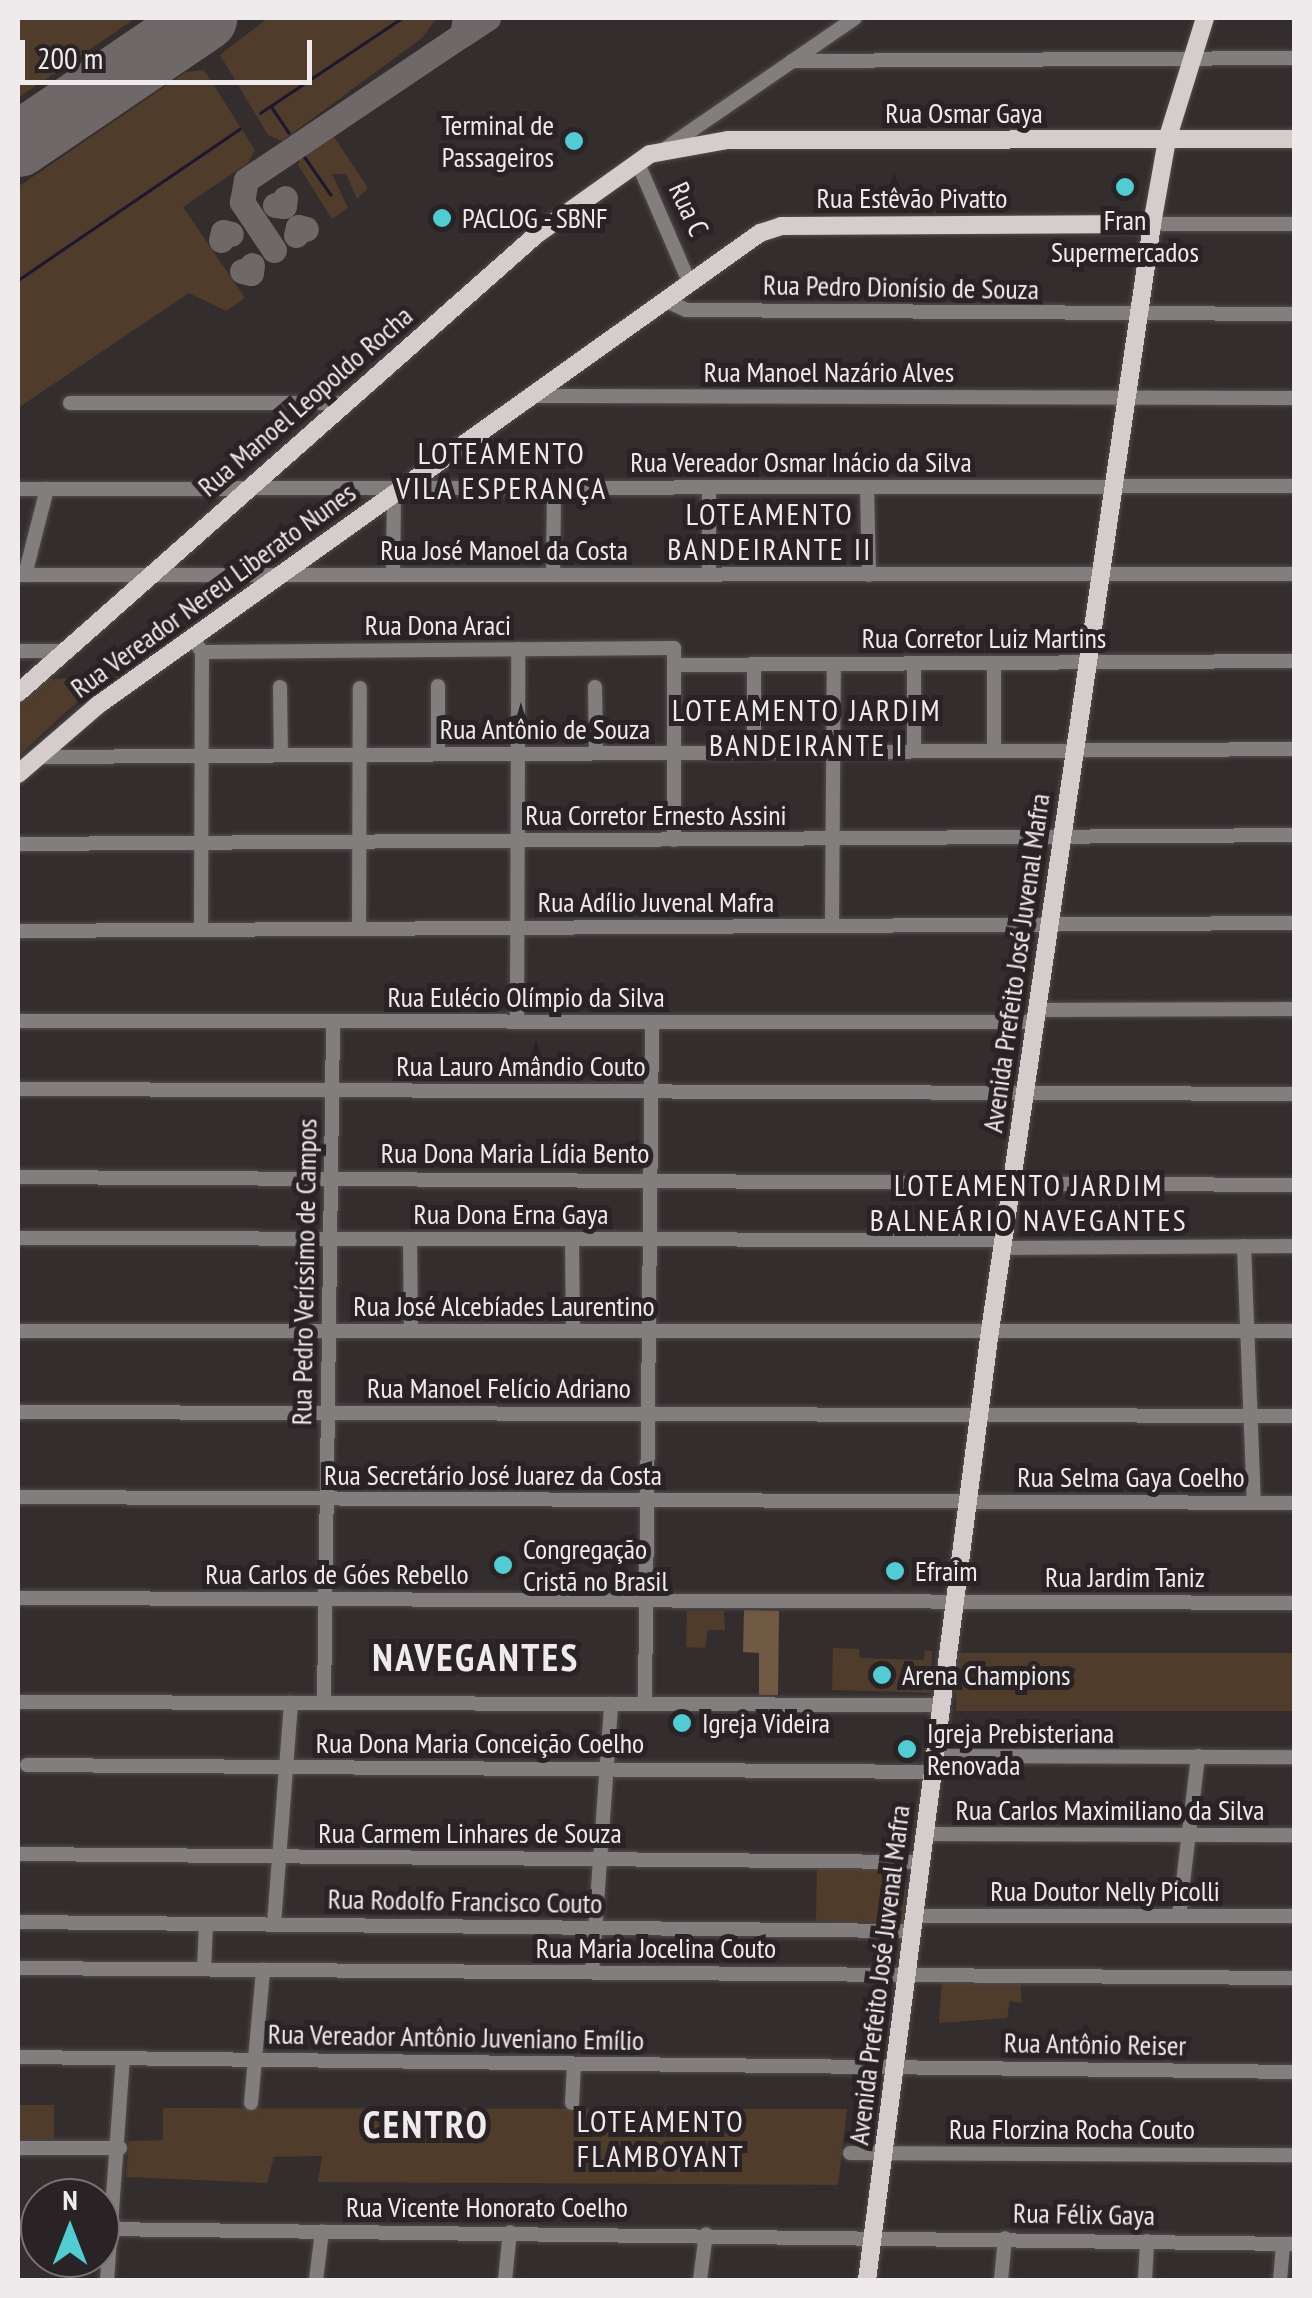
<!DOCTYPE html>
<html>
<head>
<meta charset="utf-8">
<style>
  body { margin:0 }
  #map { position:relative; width:1312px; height:2298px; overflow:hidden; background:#342d2e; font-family:"PT Sans Narrow",sans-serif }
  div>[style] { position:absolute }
  .green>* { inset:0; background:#4f3c2a; transform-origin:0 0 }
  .forest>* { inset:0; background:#715a44 }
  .stream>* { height:2.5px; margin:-1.25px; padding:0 1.25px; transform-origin:1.25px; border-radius:1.25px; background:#1d162e }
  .taxiway>* { height:25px; margin:-12.5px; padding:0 12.5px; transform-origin:12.5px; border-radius:12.5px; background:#6e6868 }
  .runway>* { height:65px; margin:-32.5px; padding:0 32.5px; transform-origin:32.5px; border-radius:32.5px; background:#6e6868 }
  .roads { filter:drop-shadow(0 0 2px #524b4c) drop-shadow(0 0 2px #524b4c) }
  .minor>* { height:14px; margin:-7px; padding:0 7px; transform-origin:7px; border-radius:7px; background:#827e7d }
  .major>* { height:18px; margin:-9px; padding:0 9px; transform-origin:9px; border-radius:9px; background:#d5cdcb }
  .dots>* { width:28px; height:28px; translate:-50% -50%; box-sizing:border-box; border:5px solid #2a2325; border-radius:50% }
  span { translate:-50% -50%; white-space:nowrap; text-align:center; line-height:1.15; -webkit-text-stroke:10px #2a2325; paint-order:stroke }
  .street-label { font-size:28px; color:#efeaeb }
  .poi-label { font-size:28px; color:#efeaeb }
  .right { translate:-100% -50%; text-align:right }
  .left { translate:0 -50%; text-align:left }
  .neighbourhood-label { font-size:30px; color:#efeaeb; letter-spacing:2.5px }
  .district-label { font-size:38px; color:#efeaeb; font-weight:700; letter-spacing:2.5px }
  .frame { position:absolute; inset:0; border:20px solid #efeaeb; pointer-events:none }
  .north { position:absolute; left:20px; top:2178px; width:100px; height:100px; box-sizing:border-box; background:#2a2325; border:2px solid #797374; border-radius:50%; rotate:0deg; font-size:28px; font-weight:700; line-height:40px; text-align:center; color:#efeaeb }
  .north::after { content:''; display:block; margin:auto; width:35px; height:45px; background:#51ccd2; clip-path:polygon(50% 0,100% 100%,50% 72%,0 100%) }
  .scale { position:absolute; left:20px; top:40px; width:292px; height:45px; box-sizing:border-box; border:5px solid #efeaeb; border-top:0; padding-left:12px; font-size:30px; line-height:35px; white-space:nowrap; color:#efeaeb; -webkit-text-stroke:8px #2a2325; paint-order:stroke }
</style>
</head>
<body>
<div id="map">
  <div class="green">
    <div style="clip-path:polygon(18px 18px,136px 18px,18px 98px)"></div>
    <div style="clip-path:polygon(268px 18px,437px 18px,422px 38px,282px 141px,268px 135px,220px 55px)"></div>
    <div style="clip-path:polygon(204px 70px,255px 150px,248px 163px,183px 207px,245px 298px,226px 311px,189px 293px,18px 408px,18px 187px,186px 72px)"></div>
    <div style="clip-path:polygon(330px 131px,368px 188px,357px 199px,346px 174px,332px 174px,348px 208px,332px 219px,298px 165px,303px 150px)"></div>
    <div style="clip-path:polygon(107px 678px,67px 711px,18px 757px,18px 699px,36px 679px)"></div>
    <div style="clip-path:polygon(687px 1611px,724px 1611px,725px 1630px,708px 1630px,705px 1648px,686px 1647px)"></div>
    <div style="clip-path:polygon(833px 1648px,859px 1649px,860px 1658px,924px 1660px,925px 1651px,932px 1651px,931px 1693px,832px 1690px)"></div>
    <div style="left:1294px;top:1653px;width:58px;height:338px;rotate:90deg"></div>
    <div style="left:817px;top:1863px;width:89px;height:58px;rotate:1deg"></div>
    <div style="clip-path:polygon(942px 1978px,1020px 1979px,1022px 2003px,1010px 2001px,1007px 2018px,939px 2023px)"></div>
    <div style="left:18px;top:2105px;width:36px;height:34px"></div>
    <div style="clip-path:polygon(163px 2108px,847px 2109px,838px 2185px,318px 2182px,322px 2156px,274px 2157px,267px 2183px,126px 2177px,129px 2141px,163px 2140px)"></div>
  </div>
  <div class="forest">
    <div style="clip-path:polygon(744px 1610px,779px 1611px,778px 1695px,759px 1695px,759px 1653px,743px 1652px)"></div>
  </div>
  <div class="stream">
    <div style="left:271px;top:106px;width:32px;rotate:56deg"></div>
    <div style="left:260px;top:113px;width:171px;rotate:-33.8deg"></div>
    <div style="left:304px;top:156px;width:47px;rotate:55.3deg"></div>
    <div style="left:18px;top:280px;width:268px;rotate:-34.3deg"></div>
  </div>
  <div class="taxiway">
    <div style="left:465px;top:18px;width:17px;rotate:100deg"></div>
    <div style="left:462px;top:35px;width:31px;rotate:-33deg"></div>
    <div style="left:275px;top:205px;width:9px;rotate:6deg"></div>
    <div style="left:284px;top:206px;width:8px;rotate:-83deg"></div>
    <div style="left:296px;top:235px;width:8px;rotate:-76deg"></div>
    <div style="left:298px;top:227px;width:8px;rotate:14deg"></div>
    <div style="left:221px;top:240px;width:8px;rotate:-76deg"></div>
    <div style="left:223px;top:232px;width:8px;rotate:14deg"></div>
    <div style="left:274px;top:250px;width:58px;rotate:-123.7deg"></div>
    <div style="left:242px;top:202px;width:22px;rotate:-80deg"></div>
    <div style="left:246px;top:180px;width:260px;rotate:-33.9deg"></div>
    <div style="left:242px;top:271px;width:9px;rotate:13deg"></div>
    <div style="left:251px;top:273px;width:8px;rotate:-83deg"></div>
  </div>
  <div class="runway">
    <div style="left:18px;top:144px;width:225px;rotate:-34.1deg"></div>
  </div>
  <div class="roads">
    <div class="minor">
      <div style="left:792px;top:61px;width:502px;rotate:-0.34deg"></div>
      <div style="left:666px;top:148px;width:229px;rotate:-34.5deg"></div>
      <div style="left:637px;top:161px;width:132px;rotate:66.7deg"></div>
      <div style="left:1152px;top:224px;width:142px"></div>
      <div style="left:664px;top:300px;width:24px;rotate:24deg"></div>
      <div style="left:686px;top:310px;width:608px;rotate:0.38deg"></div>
      <div style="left:531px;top:396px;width:763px;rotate:0.15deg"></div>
      <div style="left:70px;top:403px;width:275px"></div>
      <div style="left:709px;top:487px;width:88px;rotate:90deg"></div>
      <div style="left:867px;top:487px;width:88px;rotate:88.7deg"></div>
      <div style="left:18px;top:489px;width:1276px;rotate:-0.13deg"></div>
      <div style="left:18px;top:575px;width:1276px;rotate:-0.04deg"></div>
      <div style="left:25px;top:575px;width:89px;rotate:-75.7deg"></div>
      <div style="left:393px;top:575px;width:81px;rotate:-89.3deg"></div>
      <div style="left:553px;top:575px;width:87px;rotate:-89.3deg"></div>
      <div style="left:192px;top:638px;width:17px;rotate:54deg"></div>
      <div style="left:202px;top:652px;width:472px;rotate:-0.5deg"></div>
      <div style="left:674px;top:648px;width:192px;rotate:90deg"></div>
      <div style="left:18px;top:651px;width:46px"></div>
      <div style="left:914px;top:663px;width:88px;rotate:90deg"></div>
      <div style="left:994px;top:663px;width:88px;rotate:90deg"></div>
      <div style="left:754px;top:664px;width:88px;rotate:90deg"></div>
      <div style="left:674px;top:665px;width:620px;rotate:-0.37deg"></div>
      <div style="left:438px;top:686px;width:68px;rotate:90deg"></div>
      <div style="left:280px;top:687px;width:68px;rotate:89.2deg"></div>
      <div style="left:595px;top:687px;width:66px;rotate:89.1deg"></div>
      <div style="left:36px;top:757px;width:1258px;rotate:-0.36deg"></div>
      <div style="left:18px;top:844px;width:1276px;rotate:-0.4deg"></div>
      <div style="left:832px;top:926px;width:262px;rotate:-89.6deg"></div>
      <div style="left:359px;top:929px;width:241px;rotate:-89.8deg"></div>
      <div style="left:201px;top:930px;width:278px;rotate:-89.8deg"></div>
      <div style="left:18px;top:931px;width:1276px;rotate:-0.36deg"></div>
      <div style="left:1037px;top:1010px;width:257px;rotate:-0.2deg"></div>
      <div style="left:18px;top:1021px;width:1017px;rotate:0.06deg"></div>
      <div style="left:517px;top:1022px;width:373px;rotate:-89.8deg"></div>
      <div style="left:18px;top:1089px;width:1276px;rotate:0.22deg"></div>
      <div style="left:18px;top:1177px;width:1276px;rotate:0.36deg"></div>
      <div style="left:18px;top:1238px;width:986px;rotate:0.12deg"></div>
      <div style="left:410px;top:1239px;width:92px;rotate:89.4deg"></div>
      <div style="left:572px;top:1239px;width:92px;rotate:89.4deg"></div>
      <div style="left:1244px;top:1246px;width:257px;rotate:87.8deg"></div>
      <div style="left:1002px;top:1248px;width:292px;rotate:-0.4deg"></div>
      <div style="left:18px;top:1331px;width:1276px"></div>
      <div style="left:18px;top:1412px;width:1276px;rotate:0.18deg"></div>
      <div style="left:18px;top:1497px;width:1276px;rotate:0.27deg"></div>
      <div style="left:18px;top:1598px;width:1276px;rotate:0.22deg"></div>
      <div style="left:18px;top:1702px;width:924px;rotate:0.19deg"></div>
      <div style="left:324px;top:1703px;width:682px;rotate:-89.24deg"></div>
      <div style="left:645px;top:1704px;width:682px;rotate:-89.41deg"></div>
      <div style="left:936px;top:1756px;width:358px;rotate:0.2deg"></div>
      <div style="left:27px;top:1765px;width:906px;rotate:0.44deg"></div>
      <div style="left:925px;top:1834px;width:369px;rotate:0.2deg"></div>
      <div style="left:18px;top:1854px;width:904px;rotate:0.51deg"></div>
      <div style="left:915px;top:1916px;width:379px"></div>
      <div style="left:1179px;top:1916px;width:161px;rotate:-83.2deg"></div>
      <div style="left:18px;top:1922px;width:895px;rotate:0.58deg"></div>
      <div style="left:274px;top:1924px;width:222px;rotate:-85.6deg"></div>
      <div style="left:18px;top:1968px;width:1276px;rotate:0.45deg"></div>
      <div style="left:204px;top:1969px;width:45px;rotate:-87.5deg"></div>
      <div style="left:592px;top:1972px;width:269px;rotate:-85.9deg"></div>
      <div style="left:18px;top:2057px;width:1276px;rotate:0.67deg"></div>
      <div style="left:251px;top:2103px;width:134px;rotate:-84.8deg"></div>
      <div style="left:572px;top:2103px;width:39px;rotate:-87deg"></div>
      <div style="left:18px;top:2148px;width:102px"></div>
      <div style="left:850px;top:2153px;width:444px;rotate:0.3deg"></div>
      <div style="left:18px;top:2228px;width:22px"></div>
      <div style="left:100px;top:2229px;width:1194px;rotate:0.72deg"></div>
      <div style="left:107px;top:2280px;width:222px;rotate:-85.9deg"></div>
      <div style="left:316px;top:2280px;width:49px;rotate:-83deg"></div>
      <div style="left:505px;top:2280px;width:48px;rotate:-84.1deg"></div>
      <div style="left:700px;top:2280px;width:46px;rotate:-82.6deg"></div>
      <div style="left:1001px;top:2280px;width:42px;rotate:-84.6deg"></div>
      <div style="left:1145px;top:2280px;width:39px;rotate:-87deg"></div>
      <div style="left:1280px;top:2280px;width:36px;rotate:-85deg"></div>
    </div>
    <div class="major">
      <div style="left:18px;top:693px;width:691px;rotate:-41.48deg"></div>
      <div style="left:536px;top:235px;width:140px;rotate:-35.4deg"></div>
      <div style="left:650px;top:154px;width:79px;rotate:-10.2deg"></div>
      <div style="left:728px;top:140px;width:566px;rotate:-0.1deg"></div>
      <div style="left:18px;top:774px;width:106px;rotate:-40.8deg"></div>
      <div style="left:98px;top:705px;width:813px;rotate:-35.49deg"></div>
      <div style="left:760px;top:233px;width:22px;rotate:-18deg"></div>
      <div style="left:781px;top:226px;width:371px;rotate:-0.3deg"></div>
      <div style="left:867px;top:2280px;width:957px;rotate:-82.62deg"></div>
      <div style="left:990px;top:1331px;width:1119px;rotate:-81.67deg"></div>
      <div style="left:1152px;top:224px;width:85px;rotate:-79.9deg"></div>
      <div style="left:1167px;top:140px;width:128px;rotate:-72.7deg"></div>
    </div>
  </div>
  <div class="dots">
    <div style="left:574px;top:141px;background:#51ccd2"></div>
    <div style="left:1125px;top:187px;background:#51ccd2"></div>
    <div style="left:442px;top:218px;background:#51ccd2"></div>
    <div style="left:503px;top:1565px;background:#51ccd2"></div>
    <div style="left:895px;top:1571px;background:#51ccd2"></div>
    <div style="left:882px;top:1675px;background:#51ccd2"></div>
    <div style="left:682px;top:1723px;background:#51ccd2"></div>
    <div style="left:907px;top:1749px;background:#51ccd2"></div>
  </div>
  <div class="street-label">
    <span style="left:964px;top:113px">Rua Osmar Gaya</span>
    <span style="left:912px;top:198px">Rua Estêvão Pivatto</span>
    <span style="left:689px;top:209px;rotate:65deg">Rua C</span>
    <span style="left:901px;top:287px;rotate:1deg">Rua Pedro Dionísio de Souza</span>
    <span style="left:829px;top:372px">Rua Manoel Nazário Alves</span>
    <span style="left:305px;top:401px;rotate:-41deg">Rua Manoel Leopoldo Rocha</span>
    <span style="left:801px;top:462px">Rua Vereador Osmar Inácio da Silva</span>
    <span style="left:504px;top:550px">Rua José Manoel da Costa</span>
    <span style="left:213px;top:590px;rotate:-36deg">Rua Vereador Nereu Liberato Nunes</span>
    <span style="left:438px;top:625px">Rua Dona Araci</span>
    <span style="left:984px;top:638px">Rua Corretor Luiz Martins</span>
    <span style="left:545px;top:729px">Rua Antônio de Souza</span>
    <span style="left:656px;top:815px">Rua Corretor Ernesto Assini</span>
    <span style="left:656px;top:902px">Rua Adílio Juvenal Mafra</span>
    <span style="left:1016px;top:963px;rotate:-82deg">Avenida Prefeito José Juvenal Mafra</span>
    <span style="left:526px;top:997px">Rua Eulécio Olímpio da Silva</span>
    <span style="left:521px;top:1066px">Rua Lauro Amândio Couto</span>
    <span style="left:515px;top:1153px">Rua Dona Maria Lídia Bento</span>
    <span style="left:511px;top:1214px">Rua Dona Erna Gaya</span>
    <span style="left:304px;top:1272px;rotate:-89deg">Rua Pedro Veríssimo de Campos</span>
    <span style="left:504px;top:1306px">Rua José Alcebíades Laurentino</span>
    <span style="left:499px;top:1388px">Rua Manoel Felício Adriano</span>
    <span style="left:493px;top:1475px">Rua Secretário José Juarez da Costa</span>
    <span style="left:1131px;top:1477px">Rua Selma Gaya Coelho</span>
    <span style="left:337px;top:1574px">Rua Carlos de Góes Rebello</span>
    <span style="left:1125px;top:1577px">Rua Jardim Taniz</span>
    <span style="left:480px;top:1743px">Rua Dona Maria Conceição Coelho</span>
    <span style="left:1110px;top:1810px">Rua Carlos Maximiliano da Silva</span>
    <span style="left:470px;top:1833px">Rua Carmem Linhares de Souza</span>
    <span style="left:1105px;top:1891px">Rua Doutor Nelly Picolli</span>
    <span style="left:465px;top:1901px;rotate:1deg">Rua Rodolfo Francisco Couto</span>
    <span style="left:656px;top:1948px">Rua Maria Jocelina Couto</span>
    <span style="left:879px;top:1975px;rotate:-83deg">Avenida Prefeito José Juvenal Mafra</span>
    <span style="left:456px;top:2037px;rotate:1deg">Rua Vereador Antônio Juveniano Emílio</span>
    <span style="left:1095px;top:2044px;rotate:1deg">Rua Antônio Reiser</span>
    <span style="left:1072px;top:2129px">Rua Florzina Rocha Couto</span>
    <span style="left:487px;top:2207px">Rua Vicente Honorato Coelho</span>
    <span style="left:1084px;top:2214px;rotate:1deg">Rua Félix Gaya</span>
  </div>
  <div class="poi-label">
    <span class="right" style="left:554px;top:141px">Terminal de<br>Passageiros</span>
    <span class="left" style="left:462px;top:218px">PACLOG - SBNF</span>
    <span style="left:1125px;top:236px">Fran<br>Supermercados</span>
    <span class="left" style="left:523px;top:1565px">Congregação<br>Cristã no Brasil</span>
    <span class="left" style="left:915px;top:1571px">Efraim</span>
    <span class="left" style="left:902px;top:1675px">Arena Champions</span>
    <span class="left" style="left:702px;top:1723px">Igreja Videira</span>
    <span class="left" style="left:927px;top:1749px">Igreja Prebisteriana<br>Renovada</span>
  </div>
  <div class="neighbourhood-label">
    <span style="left:502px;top:470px">LOTEAMENTO<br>VILA ESPERANÇA</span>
    <span style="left:770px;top:531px">LOTEAMENTO<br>BANDEIRANTE II</span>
    <span style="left:807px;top:727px">LOTEAMENTO JARDIM<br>BANDEIRANTE I</span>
    <span style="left:1029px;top:1202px">LOTEAMENTO JARDIM<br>BALNEÁRIO NAVEGANTES</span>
    <span style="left:661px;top:2138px">LOTEAMENTO<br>FLAMBOYANT</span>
  </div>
  <div class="district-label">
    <span style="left:476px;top:1657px">NAVEGANTES</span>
    <span style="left:426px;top:2124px">CENTRO</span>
  </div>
  <div class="frame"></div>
  <div class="north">N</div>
  <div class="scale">200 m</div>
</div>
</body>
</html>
